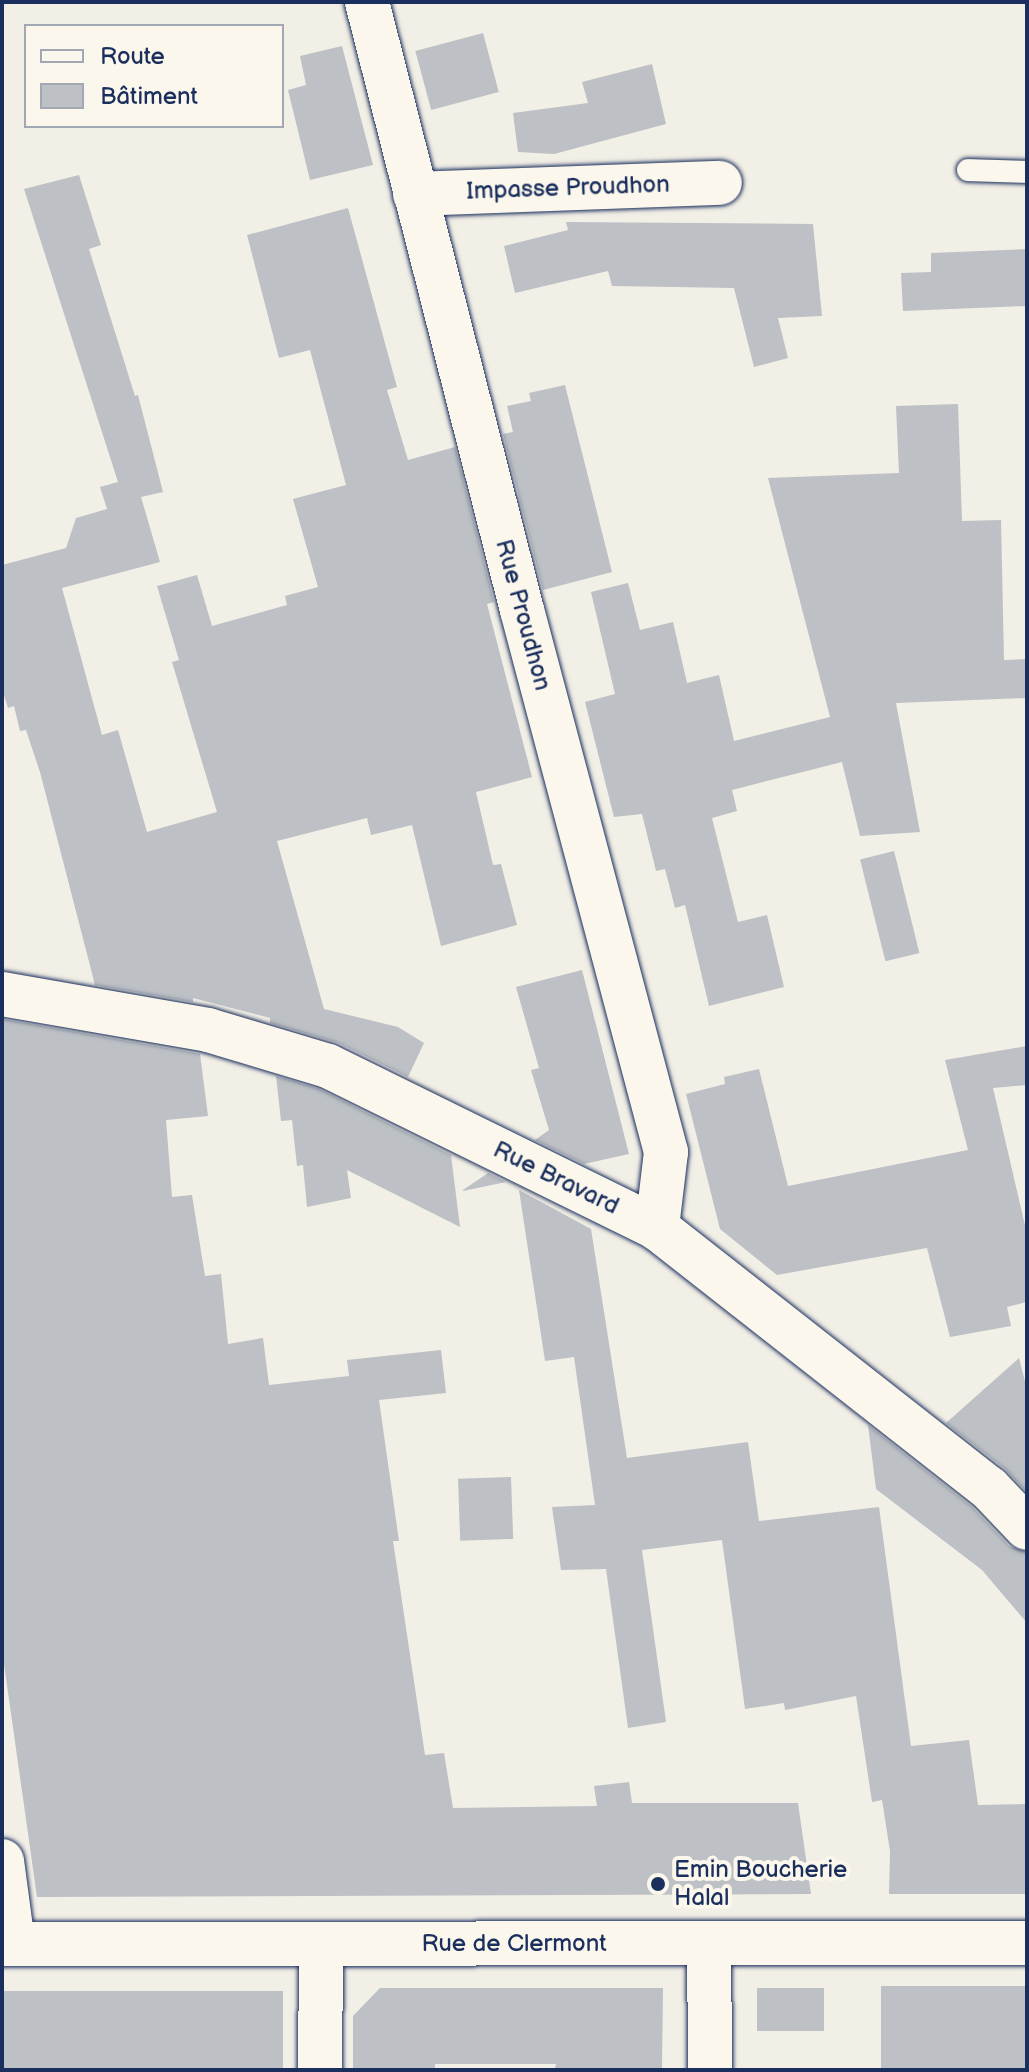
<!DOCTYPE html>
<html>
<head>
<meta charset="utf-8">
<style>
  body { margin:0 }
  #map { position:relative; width:1029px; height:2072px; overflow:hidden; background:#f2efe6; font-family:"Balsamiq Sans",sans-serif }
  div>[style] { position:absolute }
  .building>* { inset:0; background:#bdc0c4; transform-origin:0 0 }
  .roads { filter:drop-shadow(0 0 2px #1b2f5e) drop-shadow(0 0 2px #1b2f5e) }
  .lane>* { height:22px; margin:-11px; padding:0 11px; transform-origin:11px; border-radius:11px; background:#fbf7ec }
  .street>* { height:44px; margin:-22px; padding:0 22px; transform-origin:22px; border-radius:22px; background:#fbf7ec }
  .primary>* { height:44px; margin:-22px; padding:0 22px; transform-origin:22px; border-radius:22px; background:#fbf7ec }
  .dots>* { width:22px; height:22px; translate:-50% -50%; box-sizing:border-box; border:4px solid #fbf7ec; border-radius:50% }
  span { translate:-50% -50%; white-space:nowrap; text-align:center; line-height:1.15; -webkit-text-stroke:8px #fbf7ec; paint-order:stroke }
  .street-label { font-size:24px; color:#1b2f5e }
  .poi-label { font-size:24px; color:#1b2f5e }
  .left { translate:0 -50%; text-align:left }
  .frame { position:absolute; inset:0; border:4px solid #1b2f5e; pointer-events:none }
  .legend { position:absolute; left:24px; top:24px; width:260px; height:104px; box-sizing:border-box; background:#fbf7ec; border:2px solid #a1a7b3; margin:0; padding:10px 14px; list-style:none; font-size:24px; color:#1b2f5e }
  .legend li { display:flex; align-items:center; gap:16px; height:40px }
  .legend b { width:40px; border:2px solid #a1a7b3 }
</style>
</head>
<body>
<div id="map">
  <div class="building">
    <div style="left:483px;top:33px;width:61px;height:70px;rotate:75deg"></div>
    <div style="clip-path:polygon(342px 46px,373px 165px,310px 180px,288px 90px,306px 85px,300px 56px)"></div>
    <div style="clip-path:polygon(652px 64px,666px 124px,554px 154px,518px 152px,513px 113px,588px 103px,582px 82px)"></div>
    <div style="clip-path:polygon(79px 175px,101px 245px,89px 249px,135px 396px,138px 395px,163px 492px,141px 497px,160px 562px,62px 588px,102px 735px,118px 730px,147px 832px,217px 812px,172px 662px,179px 660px,157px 586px,197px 575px,212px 626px,287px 605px,285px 596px,318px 587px,293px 499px,346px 485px,310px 350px,279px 358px,247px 235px,348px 208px,397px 387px,387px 390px,408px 460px,455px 447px,494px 602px,487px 604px,532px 777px,476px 792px,493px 865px,501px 864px,517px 925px,441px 946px,412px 825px,371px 835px,367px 818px,277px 841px,324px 1009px,398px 1027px,424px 1043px,408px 1077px,339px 1043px,270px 1023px,270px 1018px,193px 998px,193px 1002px,95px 985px,40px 772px,26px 730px,20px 731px,14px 706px,8px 708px,2px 689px,2px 565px,66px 548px,76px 518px,107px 509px,100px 487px,118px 482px,24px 189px)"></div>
    <div style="clip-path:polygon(566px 222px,813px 224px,822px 316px,778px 318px,788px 358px,754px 367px,734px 288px,612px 286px,608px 271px,515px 293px,504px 246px,568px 230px)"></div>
    <div style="clip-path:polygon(1027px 249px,1027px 306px,903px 311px,901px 273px,931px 272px,931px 253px)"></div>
    <div style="clip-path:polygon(565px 385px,612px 572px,543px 590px,503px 434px,513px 432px,507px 406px,531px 401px,529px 393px)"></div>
    <div style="clip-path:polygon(958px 404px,962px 521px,1001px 520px,1004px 660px,1027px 659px,1027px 698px,896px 703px,920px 832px,860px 836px,842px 762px,732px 790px,737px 811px,712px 818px,738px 922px,767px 915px,784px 987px,709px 1006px,685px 905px,675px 908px,665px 869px,656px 871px,642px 814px,614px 817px,585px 702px,615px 694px,591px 592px,628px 583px,640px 630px,673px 622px,687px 683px,719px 675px,734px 741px,830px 717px,768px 478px,899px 473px,896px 406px)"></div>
    <div style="left:894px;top:851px;width:105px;height:35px;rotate:76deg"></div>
    <div style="clip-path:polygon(582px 970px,629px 1154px,584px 1164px,535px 1140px,549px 1130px,531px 1070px,539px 1068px,516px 987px)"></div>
    <div style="clip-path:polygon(2px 1019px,200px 1054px,208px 1116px,166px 1120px,172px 1197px,192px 1195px,205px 1276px,221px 1274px,228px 1344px,263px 1338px,269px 1385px,349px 1376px,347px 1360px,441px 1350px,446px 1393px,379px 1400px,399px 1541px,393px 1541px,425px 1755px,444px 1753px,453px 1808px,597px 1806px,594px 1786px,629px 1782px,632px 1803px,798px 1803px,811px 1894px,37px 1897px,2px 1650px)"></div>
    <div style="clip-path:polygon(1027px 1046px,1027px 1085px,993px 1088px,1027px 1234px,1027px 1302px,1007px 1307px,1011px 1326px,950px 1337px,927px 1248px,777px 1275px,720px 1229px,686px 1094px,725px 1084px,724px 1077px,759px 1069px,788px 1186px,968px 1150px,945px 1060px)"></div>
    <div style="clip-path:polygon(276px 1076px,319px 1089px,451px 1155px,460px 1227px,347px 1170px,351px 1198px,307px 1207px,303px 1165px,297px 1166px,292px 1120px,281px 1121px)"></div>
    <div style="clip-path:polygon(488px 1173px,506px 1182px,463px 1191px,463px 1190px)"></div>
    <div style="clip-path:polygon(519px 1190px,591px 1229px,627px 1458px,748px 1442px,759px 1521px,879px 1507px,911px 1746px,969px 1740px,978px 1805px,1027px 1804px,1027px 1894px,889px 1894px,890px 1851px,882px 1800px,872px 1802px,856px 1696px,785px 1710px,784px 1703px,745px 1709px,722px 1540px,642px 1550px,666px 1722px,628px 1728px,606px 1569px,561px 1570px,552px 1507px,595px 1505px,574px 1357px,545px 1361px)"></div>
    <div style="clip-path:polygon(1019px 1358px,1027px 1389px,1027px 1492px,1004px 1468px,946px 1423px)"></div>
    <div style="clip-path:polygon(868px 1425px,972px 1507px,1009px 1546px,1027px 1552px,1027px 1623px,982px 1570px,876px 1489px)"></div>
    <div style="left:511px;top:1477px;width:62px;height:53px;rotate:88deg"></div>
    <div style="left:1027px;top:1986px;width:84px;height:146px;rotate:90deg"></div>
    <div style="clip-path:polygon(380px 1988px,663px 1988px,662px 2070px,555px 2070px,556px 2064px,435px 2064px,435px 2070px,353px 2070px,353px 2016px)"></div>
    <div style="left:757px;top:1988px;width:67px;height:43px"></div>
    <div style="left:283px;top:1991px;width:79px;height:281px;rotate:90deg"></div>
  </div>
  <div class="roads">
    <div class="lane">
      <div style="left:968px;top:170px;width:59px;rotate:1.9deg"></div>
    </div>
    <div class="street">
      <div style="left:367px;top:2px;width:627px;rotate:75.7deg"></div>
      <div style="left:522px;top:610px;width:561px;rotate:75.12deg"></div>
      <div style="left:666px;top:1152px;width:77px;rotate:96.8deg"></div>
      <div style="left:415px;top:194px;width:305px;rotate:-2.1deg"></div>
      <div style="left:2px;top:994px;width:209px;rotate:9.9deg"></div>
      <div style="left:208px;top:1030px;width:125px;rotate:16.7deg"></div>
      <div style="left:328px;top:1066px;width:367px;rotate:26.2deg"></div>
      <div style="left:657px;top:1228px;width:422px;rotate:38.1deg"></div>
      <div style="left:989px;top:1488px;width:55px;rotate:46.5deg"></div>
      <div style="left:2px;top:1861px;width:83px;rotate:82.4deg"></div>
      <div style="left:709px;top:1943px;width:127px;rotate:89.5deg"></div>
      <div style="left:320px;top:2070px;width:125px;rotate:-89.5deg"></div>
    </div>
    <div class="primary">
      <div style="left:2px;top:1944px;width:1025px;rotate:-0.06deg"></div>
    </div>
  </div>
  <div class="dots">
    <div style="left:658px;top:1884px;background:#1b2f5e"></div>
  </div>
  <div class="street-label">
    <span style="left:568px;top:188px;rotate:-2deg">Impasse Proudhon</span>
    <span style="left:523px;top:615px;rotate:75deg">Rue Proudhon</span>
    <span style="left:556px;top:1178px;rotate:26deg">Rue Bravard</span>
    <span style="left:514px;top:1944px">Rue de Clermont</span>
  </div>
  <div class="poi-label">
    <span class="left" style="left:674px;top:1884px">Emin Boucherie<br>Halal</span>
  </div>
  <div class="frame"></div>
  <ul class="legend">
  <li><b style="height:10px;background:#fbf7ec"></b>Route</li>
  <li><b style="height:22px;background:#bdc0c4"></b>Bâtiment</li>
  </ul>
</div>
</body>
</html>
